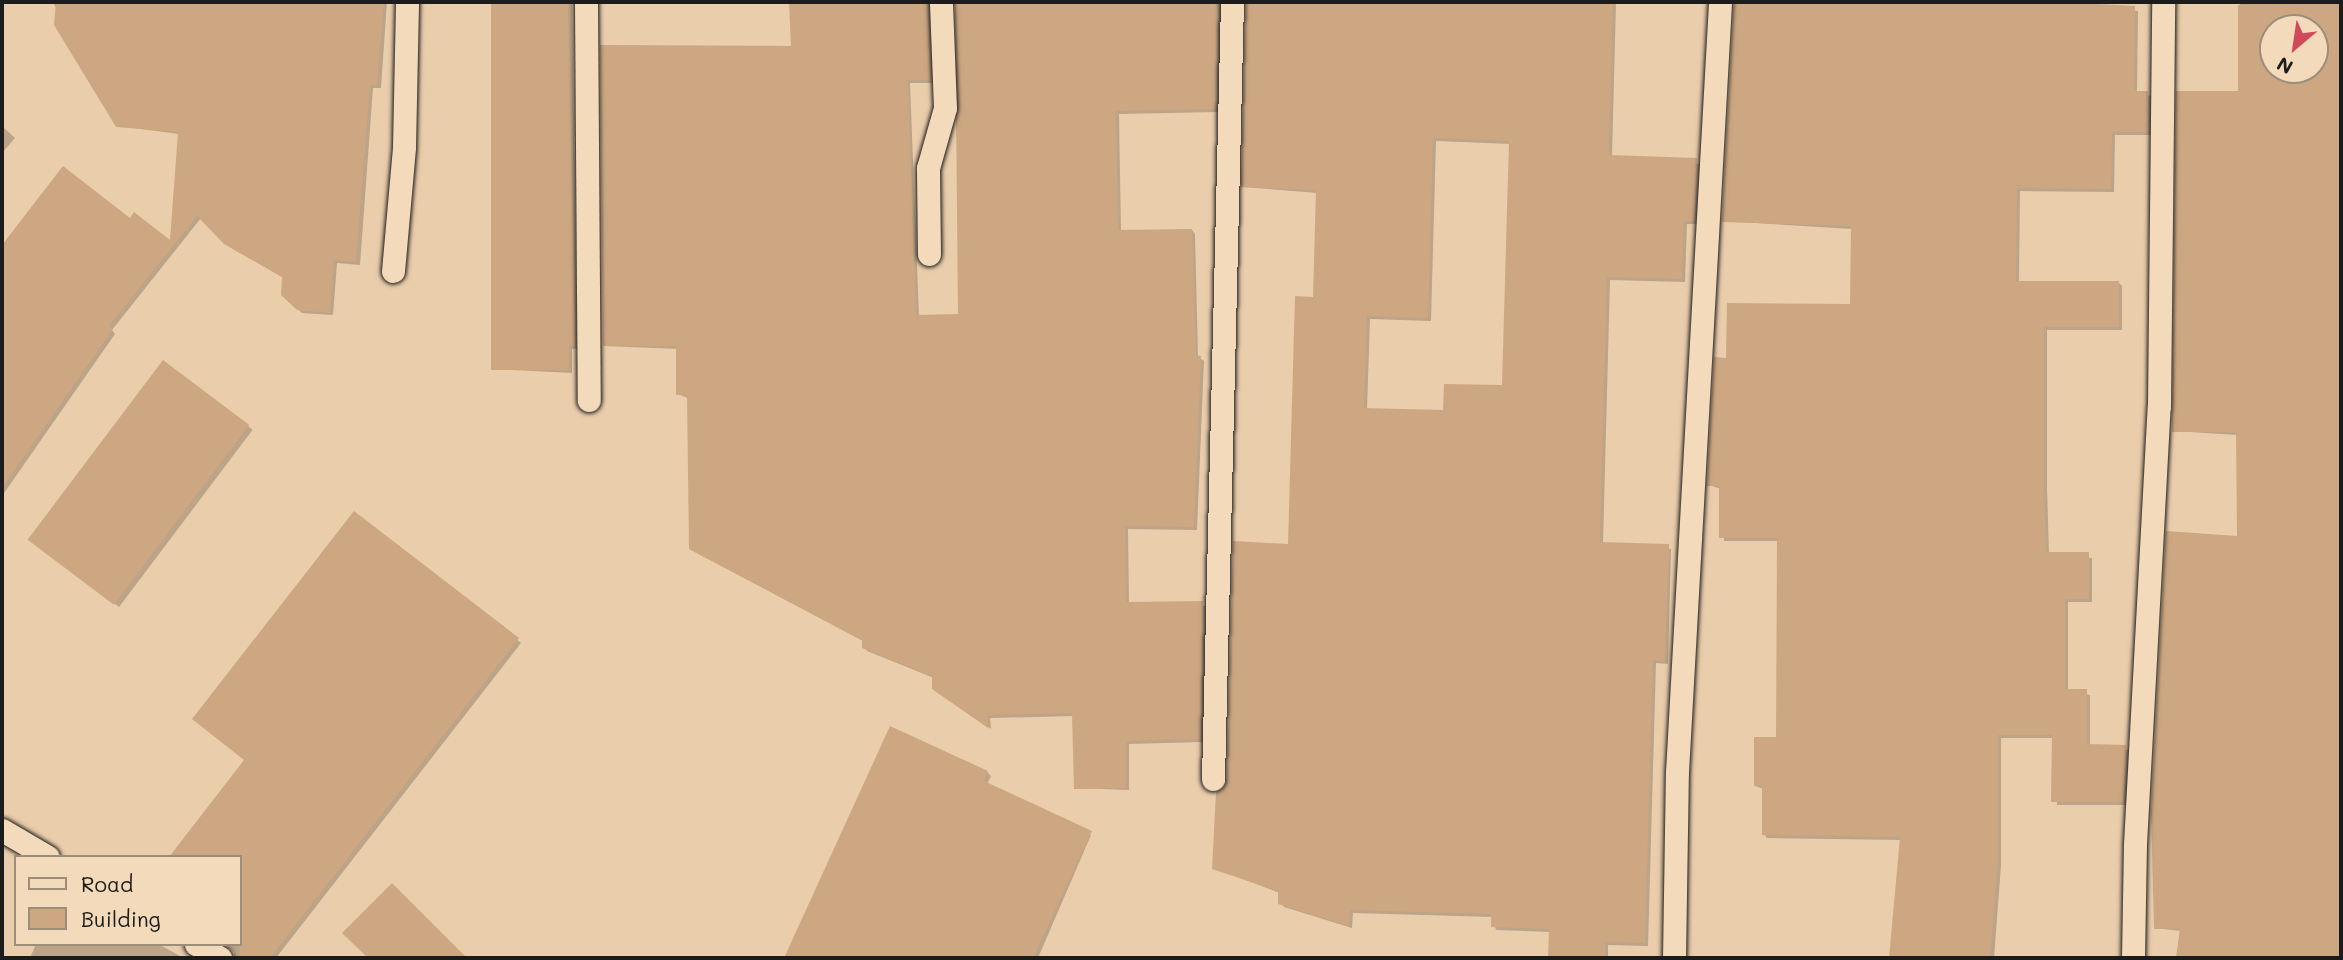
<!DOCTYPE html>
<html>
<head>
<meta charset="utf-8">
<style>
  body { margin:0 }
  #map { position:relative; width:2343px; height:960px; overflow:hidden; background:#eacdab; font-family:Mali,sans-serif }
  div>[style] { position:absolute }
  .shadow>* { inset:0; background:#0003; transform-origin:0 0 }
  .building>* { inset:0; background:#cda782; transform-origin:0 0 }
  .roads { filter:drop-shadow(0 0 2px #1c1c1c) drop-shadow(0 0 2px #1c1c1c) }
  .minor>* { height:23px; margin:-11.5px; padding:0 11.5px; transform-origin:11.5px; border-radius:11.5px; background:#f2daba }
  span { translate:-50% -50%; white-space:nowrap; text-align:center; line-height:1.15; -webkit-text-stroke:5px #f2daba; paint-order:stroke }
  .frame { position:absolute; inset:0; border:4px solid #1c1c1c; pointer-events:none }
  .legend { position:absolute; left:14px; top:855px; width:228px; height:91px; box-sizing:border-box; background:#f2daba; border:2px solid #9c8e7b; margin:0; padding:9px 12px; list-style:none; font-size:21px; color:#1c1c1c }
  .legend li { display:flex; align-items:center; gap:14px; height:35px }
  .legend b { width:35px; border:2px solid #9c8e7b }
  .north { position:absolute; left:2259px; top:14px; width:70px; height:70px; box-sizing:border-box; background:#f2daba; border:2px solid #9c8e7b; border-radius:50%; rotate:209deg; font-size:19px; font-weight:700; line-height:28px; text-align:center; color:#1c1c1c }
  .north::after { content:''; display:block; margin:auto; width:24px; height:32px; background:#d1495b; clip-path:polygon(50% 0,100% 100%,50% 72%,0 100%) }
</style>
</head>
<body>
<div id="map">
  <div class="shadow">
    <div style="clip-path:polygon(53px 2px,387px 2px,381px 88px,373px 88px,360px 265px,337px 263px,333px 315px,302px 313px,282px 294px,284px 278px,230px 247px,201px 218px,112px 330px,115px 334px,2px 496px,2px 248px,63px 169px,130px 220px,171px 243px,179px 134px,118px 126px)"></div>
    <div style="clip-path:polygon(492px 2px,572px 2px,577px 349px,572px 349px,572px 373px,493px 369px)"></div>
    <div style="clip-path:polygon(791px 2px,932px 2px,933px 83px,910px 83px,919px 317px,959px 316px,957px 2px,1223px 2px,1218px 112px,1119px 114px,1121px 232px,1192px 230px,1195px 234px,1198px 357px,1204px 361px,1197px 530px,1128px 529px,1129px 604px,1206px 606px,1203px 742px,1129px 744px,1129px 790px,1075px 788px,1074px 716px,990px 718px,991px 729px,938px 693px,934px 678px,867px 651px,863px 641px,695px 552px,688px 398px,678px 394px,678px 349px,604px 346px,793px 47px)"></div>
    <div style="clip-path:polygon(evenodd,1248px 2px,1616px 2px,1612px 157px,1700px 164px,1697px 224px,1687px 224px,1685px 282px,1610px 280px,1603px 544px,1671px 549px,1668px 664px,1656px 663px,1648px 946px,1608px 945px,1608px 958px,1550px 958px,1550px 932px,1496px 930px,1493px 917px,1353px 913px,1352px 928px,1284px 907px,1280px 893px,1214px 868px,1229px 780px,1290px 545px,1315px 298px,1318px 193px,1243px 187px,1248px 2px,1436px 141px,1511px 144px,1504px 387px,1445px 412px,1367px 410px,1370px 319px,1431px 321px,1436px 141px)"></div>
    <div style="clip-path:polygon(1735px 2px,2064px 2px,2064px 7px,2138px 11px,2137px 93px,2151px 96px,2151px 135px,2115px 135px,2114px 192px,2020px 191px,2019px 283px,2119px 283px,2122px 286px,2122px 330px,2047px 330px,2047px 488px,2049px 554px,2092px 558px,2092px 602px,2068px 602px,2068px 691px,2090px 695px,2090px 746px,2129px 750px,2126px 805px,2057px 805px,2053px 738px,2001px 738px,2001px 866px,1994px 958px,1891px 958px,1901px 840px,1767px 838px,1764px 834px,1764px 789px,1755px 786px,1778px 739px,1779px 541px,1724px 541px,1721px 489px,1709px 485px,1728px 359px,1852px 305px,1852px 229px,1724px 221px)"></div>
    <div style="clip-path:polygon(evenodd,2240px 2px,2341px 2px,2341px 958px,2180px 958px,2181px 931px,2155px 928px,2239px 538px,2238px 435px,2173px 431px,2240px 93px,2240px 2px,2273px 28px,2315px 28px,2315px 70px,2273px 70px,2273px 28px)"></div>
    <div style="clip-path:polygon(2px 126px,15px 138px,2px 153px)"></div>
    <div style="left:164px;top:363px;width:111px;height:222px;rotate:37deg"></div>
    <div style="clip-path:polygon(517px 640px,521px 643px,276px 958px,259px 958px,247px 949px,243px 958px,234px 958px,234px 952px,223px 944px,240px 944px,240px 857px)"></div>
    <div style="clip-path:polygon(891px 729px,987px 772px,991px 776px,987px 784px,1091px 835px,1038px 958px,786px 958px)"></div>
    <div style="clip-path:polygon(36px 944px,158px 944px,184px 958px,30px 958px)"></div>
  </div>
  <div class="building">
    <div style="clip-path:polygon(56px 2px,384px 2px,377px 85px,370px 85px,356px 262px,334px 260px,330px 313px,297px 310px,281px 295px,282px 277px,224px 244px,197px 216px,109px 326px,113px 329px,2px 488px,2px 245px,63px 166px,130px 218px,134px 212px,170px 240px,178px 132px,116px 127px,54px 25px)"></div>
    <div style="clip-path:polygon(491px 2px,568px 2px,575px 346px,569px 346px,569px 370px,491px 370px)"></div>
    <div style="clip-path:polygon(789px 2px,927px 2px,930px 80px,908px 80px,916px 315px,958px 314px,955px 2px,1218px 2px,1215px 109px,1116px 111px,1118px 230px,1192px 229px,1196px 355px,1201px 356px,1194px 527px,1125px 526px,1126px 602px,1203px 601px,1200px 739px,1126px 741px,1126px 788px,1074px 789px,1072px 713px,988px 715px,988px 728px,932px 689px,932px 676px,862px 648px,862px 640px,689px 549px,687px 395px,676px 395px,676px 346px,603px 346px,600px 45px,791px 46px)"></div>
    <div style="clip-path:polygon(evenodd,1246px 2px,1613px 2px,1609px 155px,1697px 158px,1694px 221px,1684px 221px,1682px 279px,1607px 277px,1600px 542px,1669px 544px,1665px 661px,1653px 660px,1645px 943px,1605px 942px,1605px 958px,1548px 958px,1549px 929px,1491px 927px,1491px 914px,1350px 910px,1349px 926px,1278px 904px,1278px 891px,1212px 869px,1216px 792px,1227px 779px,1233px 541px,1288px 544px,1295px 296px,1313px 297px,1316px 190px,1241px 187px,1246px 2px,1433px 138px,1509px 141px,1502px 385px,1444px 384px,1443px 410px,1364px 408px,1367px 316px,1428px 318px,1433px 138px)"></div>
    <div style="clip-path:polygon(1734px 2px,2061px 2px,2135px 6px,2134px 91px,2148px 91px,2148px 132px,2112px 132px,2111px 189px,2017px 188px,2016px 281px,2119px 281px,2119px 327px,2044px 327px,2044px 483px,2046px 552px,2089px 552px,2089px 599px,2065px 599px,2065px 689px,2087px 689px,2087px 744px,2126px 745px,2123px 802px,2051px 802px,2052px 735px,1998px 735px,1998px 861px,1990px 958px,1889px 958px,1900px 837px,1762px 835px,1762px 786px,1754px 786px,1754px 737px,1776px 737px,1777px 538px,1719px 538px,1719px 486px,1707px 486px,1714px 357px,1726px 358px,1727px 303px,1850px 304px,1851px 226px,1722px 222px)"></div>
    <div style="clip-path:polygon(evenodd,2295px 2px,2341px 2px,2341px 957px,2176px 958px,2180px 928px,2154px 929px,2151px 813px,2166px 531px,2237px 536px,2236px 432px,2172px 432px,2176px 91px,2238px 91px,2238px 5px,2295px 2px,2273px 28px,2315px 28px,2315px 70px,2273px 70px,2273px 28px)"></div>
    <div style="left:163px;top:360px;width:108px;height:225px;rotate:37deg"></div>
    <div style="clip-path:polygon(354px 511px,519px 638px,270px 958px,240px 958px,240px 857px,169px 857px,244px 760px,192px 719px)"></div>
    <div style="clip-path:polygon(890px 726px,988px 771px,984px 781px,1092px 831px,1033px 958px,784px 958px)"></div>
    <div style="clip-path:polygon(392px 883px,467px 958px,368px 958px,342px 933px)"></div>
  </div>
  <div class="roads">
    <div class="minor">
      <div style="left:586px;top:2px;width:398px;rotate:89.6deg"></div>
      <div style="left:929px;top:254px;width:86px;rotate:-90.7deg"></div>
      <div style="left:928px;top:168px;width:62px;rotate:-74.2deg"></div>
      <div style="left:945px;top:108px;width:106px;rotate:-92.2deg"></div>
      <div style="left:393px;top:271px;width:124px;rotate:-84.9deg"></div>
      <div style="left:404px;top:147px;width:145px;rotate:-88.8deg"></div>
      <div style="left:1213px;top:779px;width:777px;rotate:-88.6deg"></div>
      <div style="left:2px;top:830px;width:53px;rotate:30.4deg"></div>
      <div style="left:196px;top:944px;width:28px;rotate:30deg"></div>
      <div style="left:1674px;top:958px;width:186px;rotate:-89.1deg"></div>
      <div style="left:1677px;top:772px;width:771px;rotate:-86.8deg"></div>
      <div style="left:2133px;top:958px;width:114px;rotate:-89deg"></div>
      <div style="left:2135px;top:844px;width:439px;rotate:-86.9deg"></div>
      <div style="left:2159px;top:406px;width:404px;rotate:-89.4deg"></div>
    </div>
  </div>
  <div class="frame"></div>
  <ul class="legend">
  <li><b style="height:9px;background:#f2daba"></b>Road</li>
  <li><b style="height:19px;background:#cda782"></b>Building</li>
  </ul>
  <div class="north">N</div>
</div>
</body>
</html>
